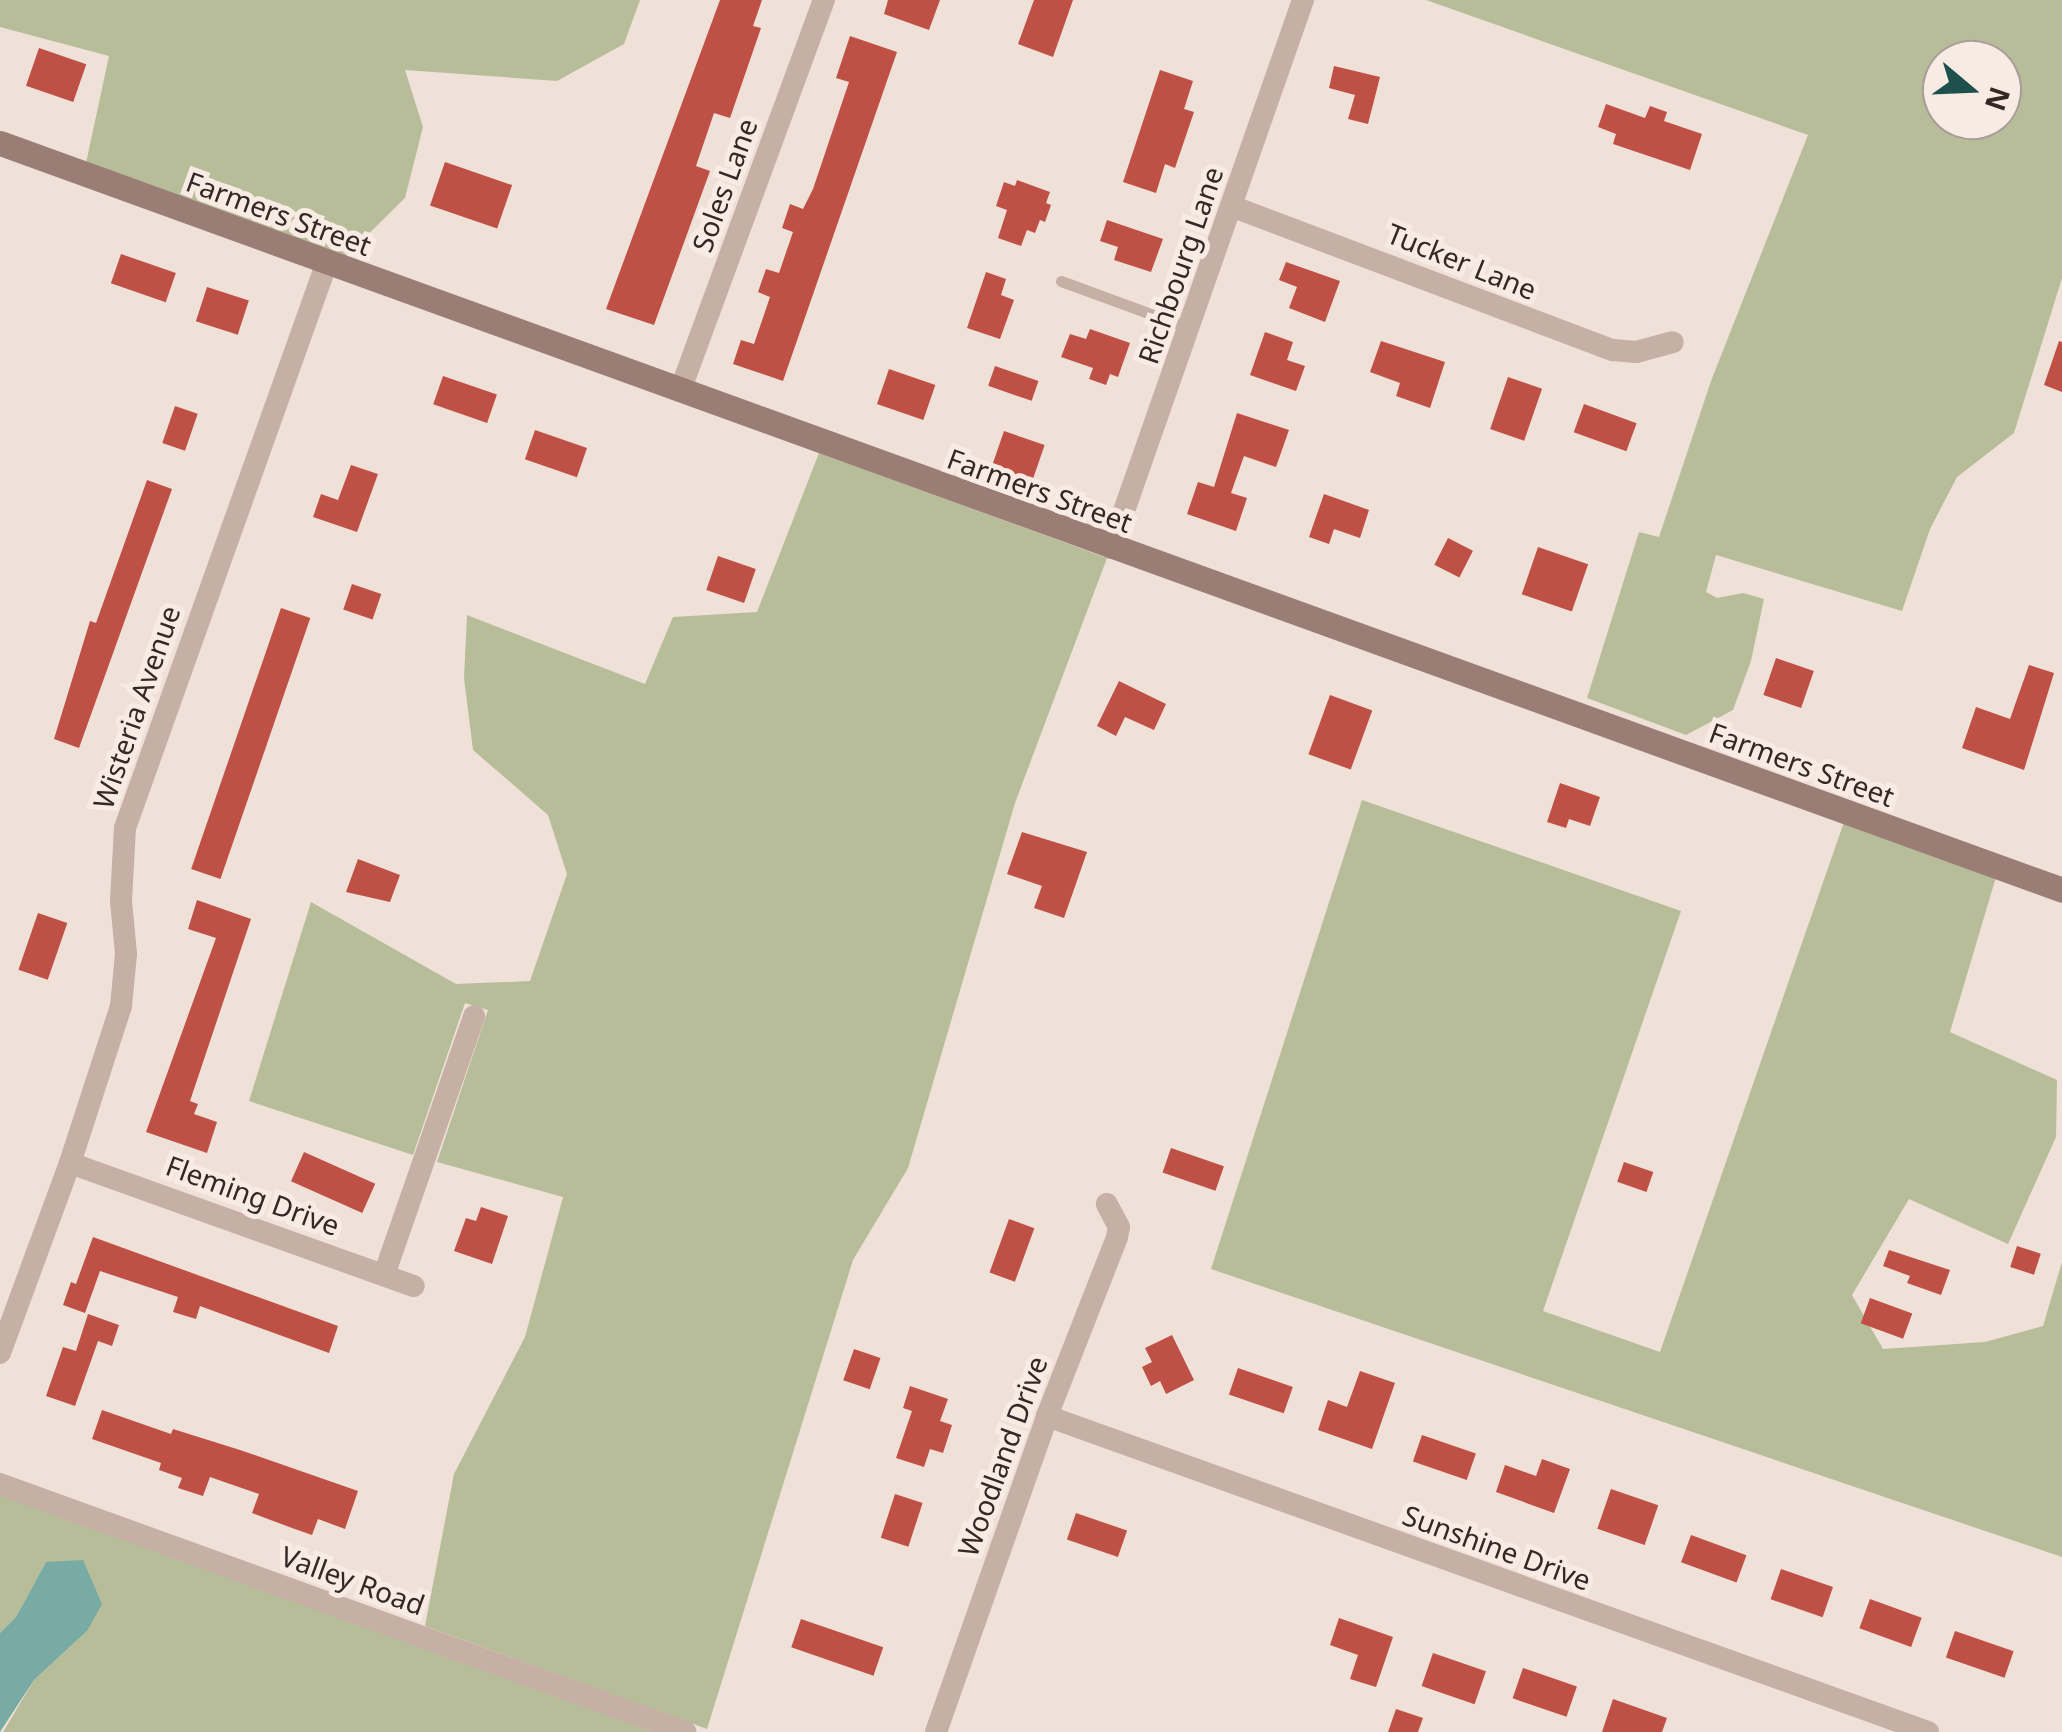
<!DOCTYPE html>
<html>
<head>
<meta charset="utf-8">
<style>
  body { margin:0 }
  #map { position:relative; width:2062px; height:1732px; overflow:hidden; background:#efe1d8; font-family:"Noto Sans",sans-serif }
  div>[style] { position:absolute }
  .green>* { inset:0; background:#b7bd99 }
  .water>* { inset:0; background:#79aba5 }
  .building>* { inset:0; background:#bf5046; transform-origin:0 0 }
  .lane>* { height:11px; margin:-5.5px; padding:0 5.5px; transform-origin:5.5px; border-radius:5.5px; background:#c6afa5 }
  .street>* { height:22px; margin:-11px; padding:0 11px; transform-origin:11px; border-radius:11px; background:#c6afa5 }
  .secondary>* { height:25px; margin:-12.5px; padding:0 12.5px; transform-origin:12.5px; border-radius:12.5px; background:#9a7e76 }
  span { translate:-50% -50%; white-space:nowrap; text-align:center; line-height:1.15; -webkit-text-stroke:10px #f7ebe4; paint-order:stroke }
  .street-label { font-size:28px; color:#322826 }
  .north { position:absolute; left:1922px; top:40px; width:100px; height:100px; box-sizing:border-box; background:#f7ebe4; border:2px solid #a89d98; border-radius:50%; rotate:109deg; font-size:28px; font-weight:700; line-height:40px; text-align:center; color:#322826 }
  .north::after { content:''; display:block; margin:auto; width:35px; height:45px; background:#1e514d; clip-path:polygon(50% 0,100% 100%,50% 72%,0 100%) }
</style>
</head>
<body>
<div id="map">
  <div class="green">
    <div style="clip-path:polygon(0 0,640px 0,624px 44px,557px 81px,405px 70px,423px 127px,405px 198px,345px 257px,86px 163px,109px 56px,0 27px)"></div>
    <div style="clip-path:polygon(evenodd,1426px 0,2062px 0,2062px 278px,2014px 433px,1957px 477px,1930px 529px,1902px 611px,1716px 555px,1706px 592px,1717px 598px,1743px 593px,1764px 599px,1751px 661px,1733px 710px,1686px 735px,1587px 698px,1639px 532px,1659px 537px,1711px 381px,1808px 135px,1426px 0,1942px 60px,2002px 60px,2002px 120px,1942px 120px,1942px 60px)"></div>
    <div style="clip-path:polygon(819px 453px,1107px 558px,1015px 803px,908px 1168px,853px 1260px,707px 1729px,425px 1626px,454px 1474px,525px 1337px,563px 1197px,437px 1162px,488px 1010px,465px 1003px,413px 1155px,249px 1101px,311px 902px,456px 984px,530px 981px,567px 874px,548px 815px,473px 750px,464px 678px,467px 615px,645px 684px,673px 617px,757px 612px)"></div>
    <div style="clip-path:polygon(1362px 800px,1681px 911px,1543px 1311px,1660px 1352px,1844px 822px,1996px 877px,1950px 1032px,2057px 1080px,2056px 1137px,2008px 1244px,1909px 1199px,1852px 1295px,1883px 1349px,1985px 1342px,2043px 1326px,2062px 1262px,2062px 1557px,1211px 1269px)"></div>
    <div style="clip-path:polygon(0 1495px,654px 1732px,3px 1732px,34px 1680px,87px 1631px,46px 1562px,16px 1617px,0 1633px)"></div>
  </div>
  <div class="water">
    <div style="clip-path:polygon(83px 1560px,102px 1604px,87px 1631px,34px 1680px,0 1732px,0 1633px,16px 1617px,46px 1562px)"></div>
  </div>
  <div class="building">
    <div style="clip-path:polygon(720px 0,762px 0,753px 26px,761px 28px,730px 118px,714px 113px,696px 166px,710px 171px,654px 325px,606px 309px)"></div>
    <div style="clip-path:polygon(888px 0,940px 0,929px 30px,884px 14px)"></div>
    <div style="clip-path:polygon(1034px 0,1073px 0,1053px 57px,1018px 44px)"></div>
    <div style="clip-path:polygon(850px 36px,897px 52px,783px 381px,733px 364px,741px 340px,754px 344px,770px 297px,758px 292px,766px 269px,779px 273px,793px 232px,782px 228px,790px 204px,803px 209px,813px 189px,849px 82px,836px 78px)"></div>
    <div style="left:39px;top:48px;width:50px;height:40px;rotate:19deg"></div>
    <div style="clip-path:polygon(1334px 66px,1380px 77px,1368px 124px,1348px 119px,1355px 95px,1329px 88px)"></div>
    <div style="clip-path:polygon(1160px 70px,1193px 81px,1184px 109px,1194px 112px,1175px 168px,1165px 164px,1156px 193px,1123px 182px)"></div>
    <div style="clip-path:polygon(1606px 104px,1645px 118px,1650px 106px,1667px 112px,1664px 121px,1702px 134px,1690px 170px,1613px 144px,1616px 134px,1598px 127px)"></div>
    <div style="left:445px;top:162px;width:71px;height:46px;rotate:19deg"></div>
    <div style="clip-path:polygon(1017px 180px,1050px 192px,1046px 203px,1051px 205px,1045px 222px,1040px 220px,1035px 233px,1027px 230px,1021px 246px,998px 238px,1007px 210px,996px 206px,1004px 182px,1015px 186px)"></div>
    <div style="clip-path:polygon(1107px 220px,1163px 239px,1151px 272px,1114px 260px,1118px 247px,1100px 241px)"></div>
    <div style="left:121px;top:254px;width:58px;height:31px;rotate:19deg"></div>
    <div style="clip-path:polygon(1286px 262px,1340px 281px,1325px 322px,1289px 308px,1297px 287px,1279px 280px)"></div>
    <div style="clip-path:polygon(986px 272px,1006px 279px,1001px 295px,1014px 300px,1000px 339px,967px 328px)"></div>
    <div style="left:207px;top:287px;width:44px;height:36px;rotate:18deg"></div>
    <div style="clip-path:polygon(1090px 329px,1130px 343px,1118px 377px,1110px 374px,1106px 385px,1089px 379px,1093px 368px,1061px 357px,1070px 334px,1086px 339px)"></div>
    <div style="clip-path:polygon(1265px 332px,1293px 342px,1287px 360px,1305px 366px,1296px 391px,1250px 375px)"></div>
    <div style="clip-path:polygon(1381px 341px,1445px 362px,1430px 408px,1396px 396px,1400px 383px,1370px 372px)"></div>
    <div style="clip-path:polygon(2059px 341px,2062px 342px,2062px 392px,2044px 385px)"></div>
    <div style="left:995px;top:366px;width:46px;height:21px;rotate:19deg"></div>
    <div style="left:889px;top:369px;width:49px;height:37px;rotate:19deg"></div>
    <div style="left:443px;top:376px;width:57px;height:30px;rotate:19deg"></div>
    <div style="left:1508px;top:377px;width:36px;height:55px;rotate:19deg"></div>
    <div style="left:1584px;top:404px;width:56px;height:30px;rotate:20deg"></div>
    <div style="left:175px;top:406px;width:24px;height:39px;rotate:19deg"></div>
    <div style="clip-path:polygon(1237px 413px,1289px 430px,1276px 467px,1244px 456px,1231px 493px,1247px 498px,1236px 531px,1187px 514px,1198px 482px,1214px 487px)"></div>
    <div style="left:535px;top:430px;width:55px;height:31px;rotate:19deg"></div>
    <div style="left:1004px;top:431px;width:43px;height:41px;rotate:19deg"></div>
    <div style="clip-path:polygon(351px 465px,378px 474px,357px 532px,313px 517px,321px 494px,338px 500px)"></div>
    <div style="clip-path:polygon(147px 480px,172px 489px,79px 748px,54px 739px,90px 621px,96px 623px)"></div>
    <div style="clip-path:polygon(1324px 494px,1369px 510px,1360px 538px,1334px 529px,1329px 544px,1309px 537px)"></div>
    <div style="left:1448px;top:538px;width:28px;height:30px;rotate:27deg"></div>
    <div style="left:1538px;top:547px;width:53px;height:50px;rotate:19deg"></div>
    <div style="left:718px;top:556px;width:40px;height:36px;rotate:19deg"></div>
    <div style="left:352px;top:584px;width:31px;height:27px;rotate:19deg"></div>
    <div style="left:281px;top:608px;width:31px;height:276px;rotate:19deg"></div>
    <div style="left:1776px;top:658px;width:40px;height:39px;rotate:19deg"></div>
    <div style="clip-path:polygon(2029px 665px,2054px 673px,2024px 770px,1962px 748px,1976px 707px,2010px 719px)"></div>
    <div style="clip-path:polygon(1119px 681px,1166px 704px,1154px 730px,1125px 717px,1116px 736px,1097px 726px)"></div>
    <div style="left:1330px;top:695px;width:45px;height:63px;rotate:20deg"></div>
    <div style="clip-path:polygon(1560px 783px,1600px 797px,1590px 826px,1569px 819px,1566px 828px,1547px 822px)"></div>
    <div style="clip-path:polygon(1022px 832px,1087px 852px,1064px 918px,1034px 908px,1042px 886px,1007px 874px)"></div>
    <div style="clip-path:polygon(358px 859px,400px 875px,390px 902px,346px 892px)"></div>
    <div style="clip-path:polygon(197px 900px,251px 919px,190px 1101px,198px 1104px,194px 1114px,217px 1122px,207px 1153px,146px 1132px,216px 938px,188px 929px)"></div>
    <div style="left:38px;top:913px;width:31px;height:60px;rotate:19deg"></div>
    <div style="left:1171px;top:1148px;width:56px;height:26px;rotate:19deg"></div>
    <div style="left:304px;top:1152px;width:78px;height:32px;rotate:24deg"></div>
    <div style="left:1624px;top:1162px;width:31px;height:21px;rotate:19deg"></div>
    <div style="clip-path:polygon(481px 1207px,508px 1216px,492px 1264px,454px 1251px,466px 1218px,476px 1221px)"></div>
    <div style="left:1009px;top:1219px;width:27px;height:57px;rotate:20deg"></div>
    <div style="clip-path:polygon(93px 1237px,338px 1326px,329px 1353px,200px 1306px,196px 1319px,173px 1312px,178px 1297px,100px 1271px,85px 1313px,63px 1305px,71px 1282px,76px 1284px)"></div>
    <div style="left:2017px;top:1246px;width:25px;height:22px;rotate:18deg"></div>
    <div style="clip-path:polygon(1889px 1250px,1950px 1270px,1941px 1295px,1907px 1283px,1910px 1276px,1883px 1266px)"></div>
    <div style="left:1870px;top:1298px;width:45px;height:27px;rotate:20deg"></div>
    <div style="clip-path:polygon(88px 1314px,119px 1325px,112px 1346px,98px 1341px,75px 1406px,46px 1396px,63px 1347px,76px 1351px)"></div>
    <div style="clip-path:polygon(1172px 1335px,1194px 1380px,1166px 1394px,1160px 1381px,1151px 1386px,1142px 1367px,1152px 1362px,1145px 1348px)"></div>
    <div style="left:854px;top:1349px;width:28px;height:33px;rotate:19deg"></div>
    <div style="left:1238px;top:1368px;width:58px;height:28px;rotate:19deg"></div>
    <div style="clip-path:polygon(1360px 1371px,1395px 1383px,1372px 1449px,1318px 1430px,1328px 1400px,1347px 1407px)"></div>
    <div style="clip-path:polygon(910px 1386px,948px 1399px,940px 1421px,952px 1425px,943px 1453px,930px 1449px,924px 1467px,896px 1458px,912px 1411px,903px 1408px)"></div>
    <div style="clip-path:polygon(102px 1410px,171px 1434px,173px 1429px,240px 1450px,358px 1491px,345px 1529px,318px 1519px,312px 1535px,292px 1528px,252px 1513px,259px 1494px,210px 1477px,203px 1496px,178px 1488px,182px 1478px,159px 1470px,161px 1463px,92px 1439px)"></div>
    <div style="left:1422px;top:1435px;width:57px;height:28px;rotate:19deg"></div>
    <div style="clip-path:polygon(1542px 1459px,1570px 1469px,1554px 1513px,1496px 1492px,1505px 1465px,1536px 1476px)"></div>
    <div style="left:1611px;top:1489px;width:50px;height:42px;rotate:19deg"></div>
    <div style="left:895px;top:1494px;width:29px;height:46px;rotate:18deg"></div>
    <div style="left:1076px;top:1513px;width:54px;height:28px;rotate:19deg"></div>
    <div style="left:1691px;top:1535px;width:59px;height:29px;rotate:20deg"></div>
    <div style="left:1781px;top:1569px;width:55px;height:32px;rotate:19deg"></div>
    <div style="left:1870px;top:1599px;width:55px;height:31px;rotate:20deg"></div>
    <div style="clip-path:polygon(1339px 1618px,1393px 1637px,1376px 1687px,1350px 1679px,1358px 1655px,1330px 1645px)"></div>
    <div style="left:801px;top:1619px;width:87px;height:30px;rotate:19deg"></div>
    <div style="left:1955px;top:1631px;width:62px;height:28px;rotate:19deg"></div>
    <div style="left:1433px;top:1653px;width:56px;height:35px;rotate:19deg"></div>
    <div style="left:1523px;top:1668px;width:57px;height:32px;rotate:19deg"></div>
    <div style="clip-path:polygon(1613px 1699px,1667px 1718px,1662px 1732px,1602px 1732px)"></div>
    <div style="clip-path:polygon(1396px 1709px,1423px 1718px,1418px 1732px,1388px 1732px)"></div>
  </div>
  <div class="lane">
    <div style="left:1061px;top:281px;width:136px;rotate:20.2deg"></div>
  </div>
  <div class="street">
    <div style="left:1231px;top:206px;width:408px;rotate:20.7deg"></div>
    <div style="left:1613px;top:350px;width:23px;rotate:5deg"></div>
    <div style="left:1636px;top:352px;width:38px;rotate:-15deg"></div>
    <div style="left:680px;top:391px;width:417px;rotate:-69.8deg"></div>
    <div style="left:1111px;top:548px;width:581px;rotate:-70.69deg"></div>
    <div style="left:70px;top:1163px;width:365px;rotate:19.7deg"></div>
    <div style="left:384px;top:1275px;width:274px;rotate:-70.8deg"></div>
    <div style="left:0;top:1353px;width:202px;rotate:-69.8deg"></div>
    <div style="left:70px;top:1163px;width:165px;rotate:-72deg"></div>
    <div style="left:121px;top:1006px;width:52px;rotate:-84.5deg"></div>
    <div style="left:126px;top:954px;width:53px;rotate:-95.4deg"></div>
    <div style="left:121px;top:901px;width:73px;rotate:-86.9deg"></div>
    <div style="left:125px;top:828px;width:601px;rotate:-70.36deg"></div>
    <div style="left:1047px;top:1416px;width:936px;rotate:19.73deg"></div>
    <div style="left:0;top:1484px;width:729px;rotate:19.9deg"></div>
    <div style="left:936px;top:1732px;width:335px;rotate:-70.6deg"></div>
    <div style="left:1047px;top:1416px;width:192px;rotate:-68.6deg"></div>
    <div style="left:1117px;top:1237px;width:10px;rotate:-79deg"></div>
    <div style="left:1119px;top:1227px;width:26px;rotate:-118deg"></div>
  </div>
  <div class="secondary">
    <div style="left:0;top:143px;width:2193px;rotate:19.91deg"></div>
  </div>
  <div class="street-label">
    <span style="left:724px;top:185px;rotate:-70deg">Soles Lane</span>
    <span style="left:279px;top:213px;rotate:20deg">Farmers Street</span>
    <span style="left:1462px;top:261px;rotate:22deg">Tucker Lane</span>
    <span style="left:1180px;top:265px;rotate:-71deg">Richbourg Lane</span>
    <span style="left:1040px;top:490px;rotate:20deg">Farmers Street</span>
    <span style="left:136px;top:707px;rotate:-71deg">Wisteria Avenue</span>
    <span style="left:1802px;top:764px;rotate:20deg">Farmers Street</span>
    <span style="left:253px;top:1195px;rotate:20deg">Fleming Drive</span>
    <span style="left:1002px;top:1456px;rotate:-70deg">Woodland Drive</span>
    <span style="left:1497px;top:1547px;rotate:20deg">Sunshine Drive</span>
    <span style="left:353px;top:1580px;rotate:20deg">Valley Road</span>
  </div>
  <div class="north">N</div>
</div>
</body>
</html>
